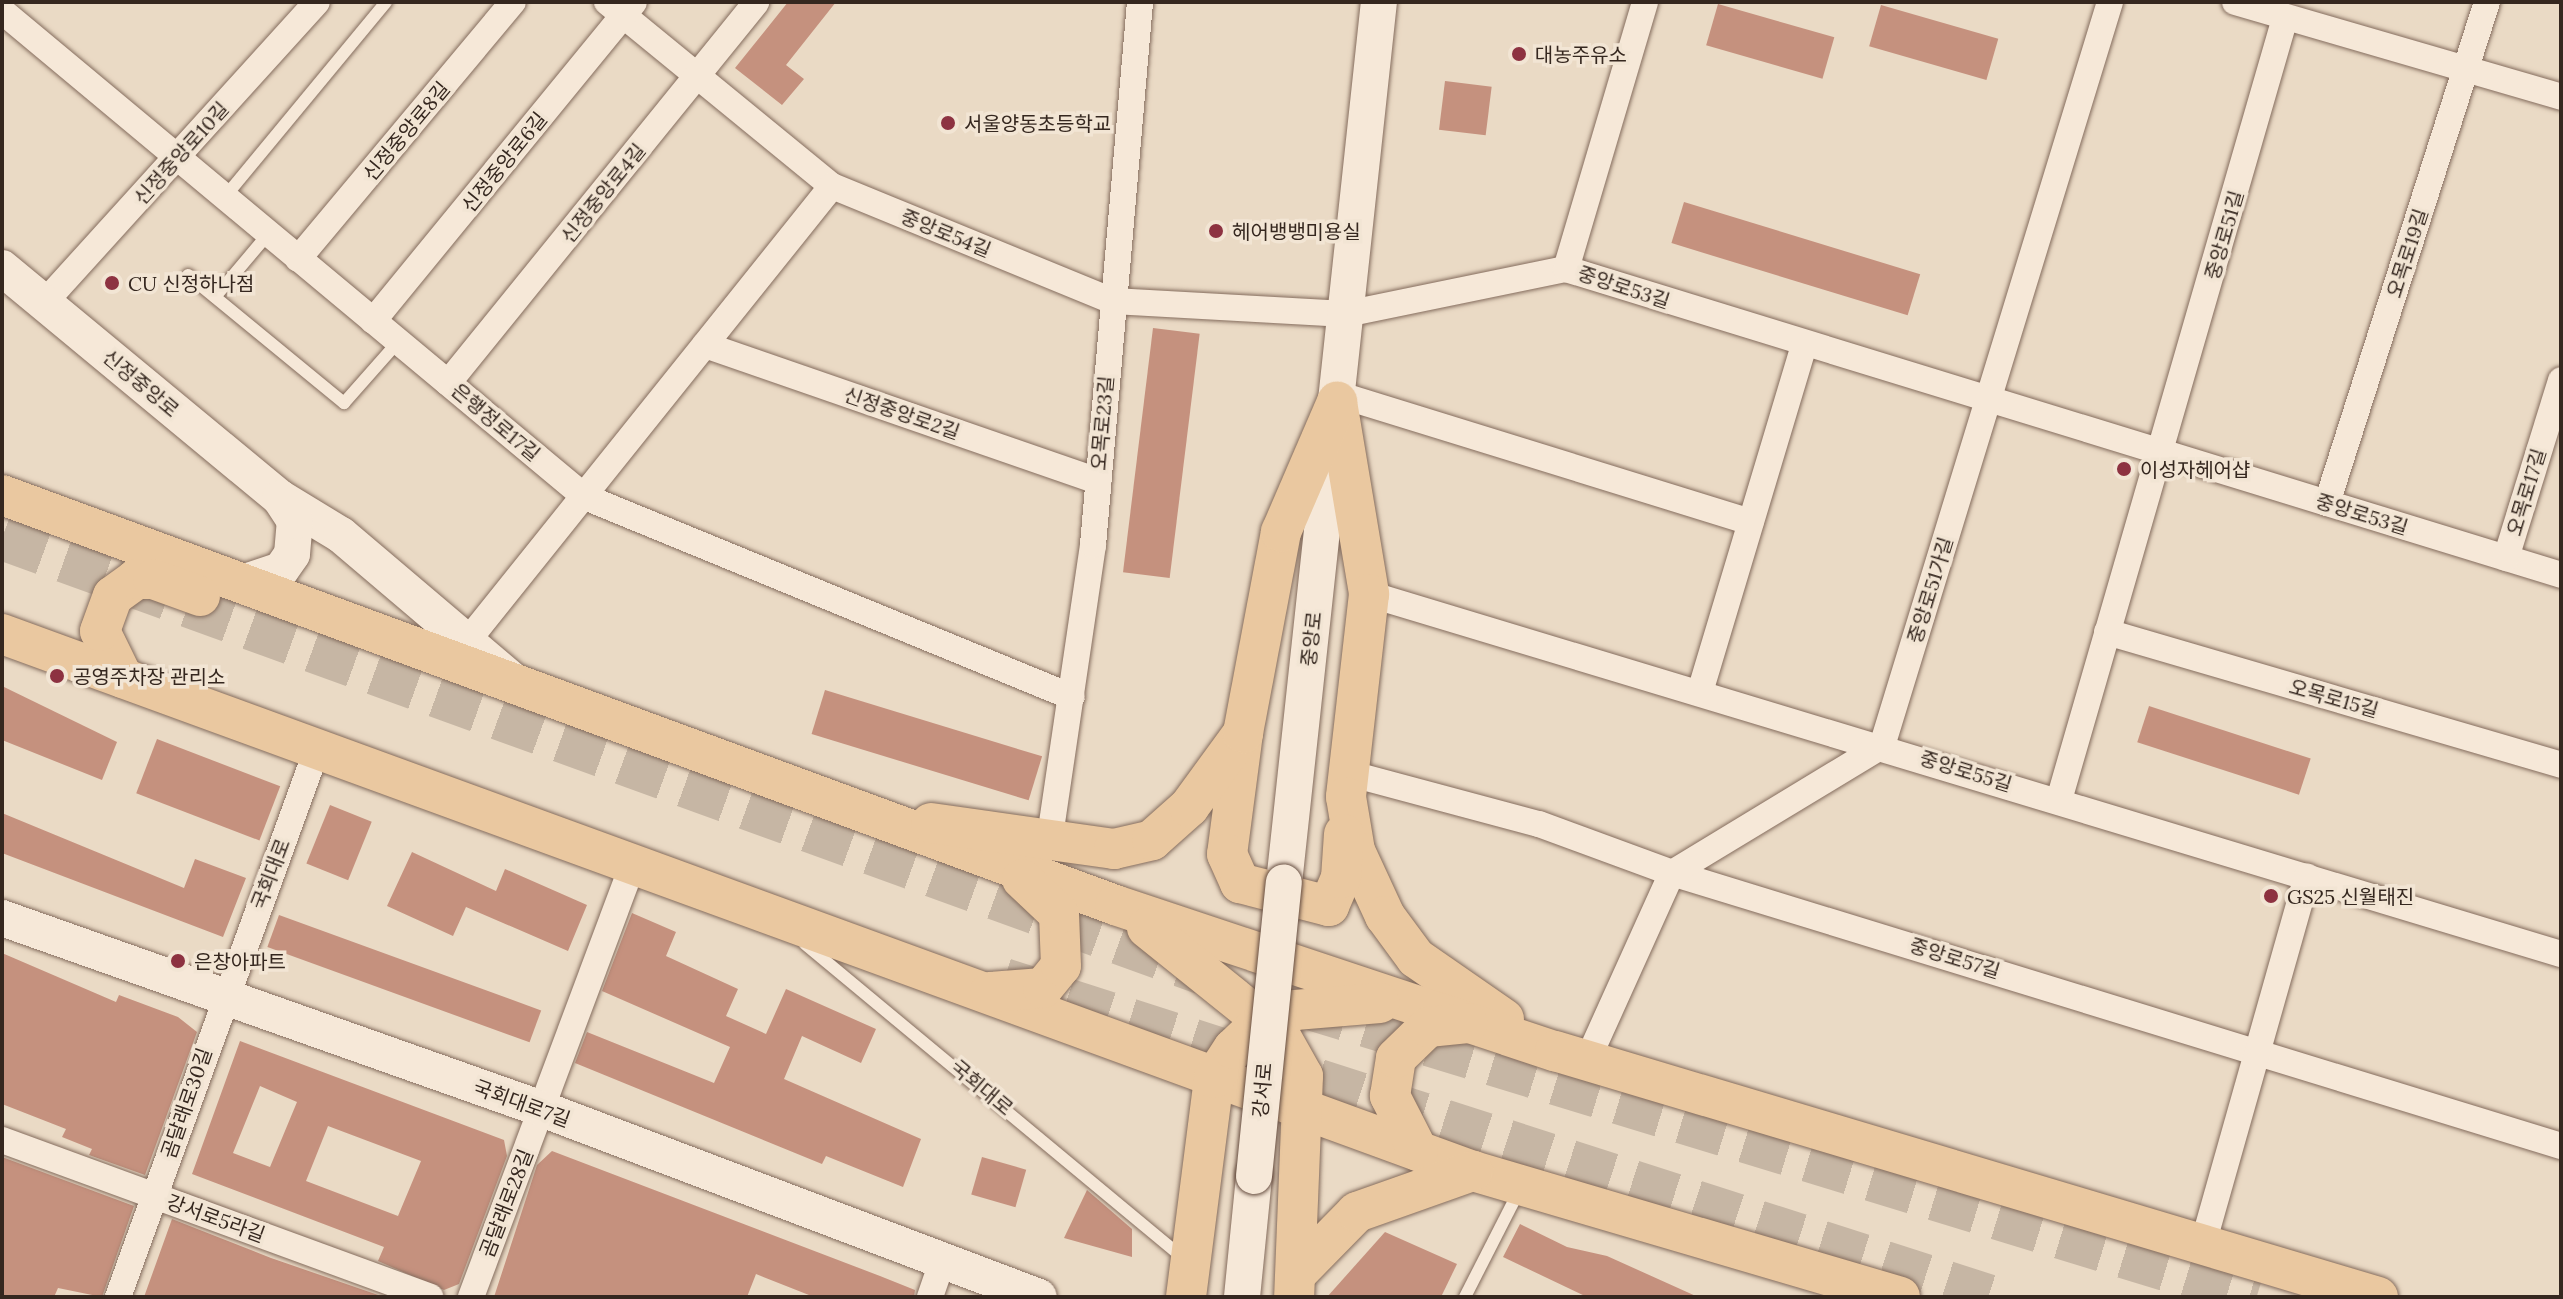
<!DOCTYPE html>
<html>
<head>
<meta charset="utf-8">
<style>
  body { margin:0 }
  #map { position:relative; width:2563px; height:1299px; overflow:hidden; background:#eadac5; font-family:Lora,"Noto Sans KR",serif }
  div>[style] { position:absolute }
  .building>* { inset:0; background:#c5917e; transform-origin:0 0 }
  .highway-tunnel>* { height:44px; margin-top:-22px; transform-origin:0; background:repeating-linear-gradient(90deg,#c6b6a4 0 44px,transparent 0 66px) }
  .roads { filter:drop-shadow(0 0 2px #846c5d) drop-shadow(0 0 2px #846c5d) }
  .lane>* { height:12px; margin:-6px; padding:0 6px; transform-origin:6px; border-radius:6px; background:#f6e8d8 }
  .street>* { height:26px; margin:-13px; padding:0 13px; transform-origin:13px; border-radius:13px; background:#f6e8d8 }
  .secondary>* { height:36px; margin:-18px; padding:0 18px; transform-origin:18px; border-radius:18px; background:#f6e8d8 }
  .primary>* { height:40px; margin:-20px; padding:0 20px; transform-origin:20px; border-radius:20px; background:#eac8a0 }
  .bridges { filter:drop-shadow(0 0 2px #664d40) drop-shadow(0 0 2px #664d40) }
  .secondary-bridge>* { height:36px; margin:-18px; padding:0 18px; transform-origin:18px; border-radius:18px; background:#f6e8d8 }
  .dots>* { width:22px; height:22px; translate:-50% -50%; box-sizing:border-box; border:4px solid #f2e5d4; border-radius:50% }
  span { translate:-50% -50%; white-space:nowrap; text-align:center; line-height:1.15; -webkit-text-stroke:7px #f2e5d4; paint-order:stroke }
  .poi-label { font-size:20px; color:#35271f }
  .left { translate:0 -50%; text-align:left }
  .street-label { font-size:20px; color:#35271f }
  .frame { position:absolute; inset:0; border:4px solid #35271f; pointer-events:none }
</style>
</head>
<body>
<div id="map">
  <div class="building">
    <div style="clip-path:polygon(788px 2px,836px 2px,786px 65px,804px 79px,782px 105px,735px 68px)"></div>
    <div style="left:1718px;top:4px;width:121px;height:43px;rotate:16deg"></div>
    <div style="left:1881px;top:5px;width:122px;height:43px;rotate:16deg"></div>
    <div style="left:1445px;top:81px;width:47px;height:49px;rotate:7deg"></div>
    <div style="left:1684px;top:202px;width:247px;height:43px;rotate:17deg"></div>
    <div style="left:1153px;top:328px;width:47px;height:246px;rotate:7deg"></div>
    <div style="clip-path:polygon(2px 686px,117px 742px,102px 780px,2px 740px)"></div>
    <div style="left:825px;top:690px;width:227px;height:46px;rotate:17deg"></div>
    <div style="left:2149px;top:706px;width:170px;height:38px;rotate:18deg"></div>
    <div style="left:157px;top:739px;width:132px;height:58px;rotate:21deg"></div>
    <div style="left:330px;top:805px;width:45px;height:63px;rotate:22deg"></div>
    <div style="clip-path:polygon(2px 813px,184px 888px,195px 859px,246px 878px,223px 937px,2px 853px)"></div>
    <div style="clip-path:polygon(412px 852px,496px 891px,505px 869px,587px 905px,568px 951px,466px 907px,453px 936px,387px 906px)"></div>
    <div style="clip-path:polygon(632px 913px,676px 932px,666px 956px,738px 989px,726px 1016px,766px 1034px,786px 989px,876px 1029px,861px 1063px,802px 1036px,784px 1079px,921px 1139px,903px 1187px,826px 1156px,822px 1164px,575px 1063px,587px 1032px,714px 1083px,730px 1047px,602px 991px)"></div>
    <div style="left:279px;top:915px;width:279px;height:34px;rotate:20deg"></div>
    <div style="clip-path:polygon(2px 953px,116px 1002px,119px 995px,178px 1017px,197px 1032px,145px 1175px,89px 1155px,92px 1149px,62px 1137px,66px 1129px,2px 1104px)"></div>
    <div style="clip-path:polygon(evenodd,240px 1041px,504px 1140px,507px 1156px,459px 1284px,444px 1290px,378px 1261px,384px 1247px,192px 1174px,240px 1041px,260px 1086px,297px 1102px,270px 1167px,233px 1153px,260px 1086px,240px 1041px,328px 1126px,421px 1161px,398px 1216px,306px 1181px,328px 1126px)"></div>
    <div style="clip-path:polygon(552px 1151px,880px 1276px,915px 1290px,914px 1297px,814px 1297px,756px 1274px,747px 1297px,494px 1297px,537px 1165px)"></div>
    <div style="clip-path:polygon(2px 1157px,134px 1206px,102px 1297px,58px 1288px,54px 1297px,2px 1297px)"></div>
    <div style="left:982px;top:1157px;width:46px;height:39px;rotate:16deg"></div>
    <div style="clip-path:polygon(1087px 1190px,1132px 1229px,1132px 1257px,1064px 1238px)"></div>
    <div style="clip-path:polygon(172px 1219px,271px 1258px,384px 1297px,144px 1297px)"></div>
    <div style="clip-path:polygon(1520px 1224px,1567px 1247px,1607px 1256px,1698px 1297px,1587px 1297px,1503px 1257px)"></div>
    <div style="clip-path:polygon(1385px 1232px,1457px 1264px,1441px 1297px,1327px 1297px)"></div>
  </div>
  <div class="highway-tunnel">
    <div style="left:2px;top:538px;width:1277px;rotate:19.91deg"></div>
    <div style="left:1004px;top:980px;width:1037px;rotate:17.81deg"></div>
    <div style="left:1303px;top:1006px;width:997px;rotate:16.96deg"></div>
  </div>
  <div class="roads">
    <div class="lane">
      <div style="left:224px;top:198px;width:254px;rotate:-50.4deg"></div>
      <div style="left:188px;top:275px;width:202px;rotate:39.4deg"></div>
      <div style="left:344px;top:403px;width:81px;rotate:-48.5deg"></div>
      <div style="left:215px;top:297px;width:82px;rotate:-49.9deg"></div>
      <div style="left:805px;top:944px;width:493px;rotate:39.7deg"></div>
      <div style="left:1465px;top:1297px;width:121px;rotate:-63deg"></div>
    </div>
    <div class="street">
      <div style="left:607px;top:2px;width:291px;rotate:39.3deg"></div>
      <div style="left:832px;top:186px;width:304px;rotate:22.3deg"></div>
      <div style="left:1113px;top:301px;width:233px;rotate:3.2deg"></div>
      <div style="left:1346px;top:314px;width:225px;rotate:-11.6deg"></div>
      <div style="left:1566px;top:269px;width:1041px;rotate:17.09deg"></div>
      <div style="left:2235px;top:2px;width:340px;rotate:16.2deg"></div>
      <div style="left:2px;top:11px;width:759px;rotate:39.82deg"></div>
      <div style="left:585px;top:497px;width:526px;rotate:22.33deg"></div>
      <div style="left:298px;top:259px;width:335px;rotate:-50.1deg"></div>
      <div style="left:1566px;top:269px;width:278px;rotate:-73.5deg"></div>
      <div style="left:44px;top:303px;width:406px;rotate:-47.8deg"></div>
      <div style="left:373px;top:321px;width:412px;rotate:-50.7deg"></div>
      <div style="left:705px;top:345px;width:416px;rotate:19.1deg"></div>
      <div style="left:448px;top:383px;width:490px;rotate:-51deg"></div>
      <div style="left:1337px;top:394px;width:433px;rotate:17.2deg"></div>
      <div style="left:2327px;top:503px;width:526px;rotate:-72.29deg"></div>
      <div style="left:2506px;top:558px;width:186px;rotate:-72.8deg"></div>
      <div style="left:1369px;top:594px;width:1245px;rotate:16.81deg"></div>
      <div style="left:2107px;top:632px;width:473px;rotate:16.3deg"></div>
      <div style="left:469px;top:639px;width:580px;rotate:-51.29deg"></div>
      <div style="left:1700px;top:692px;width:362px;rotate:-73.3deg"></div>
      <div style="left:1348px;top:773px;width:198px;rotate:15deg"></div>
      <div style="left:1539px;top:824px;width:142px;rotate:20.2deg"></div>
      <div style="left:1672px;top:873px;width:930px;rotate:17.07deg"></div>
      <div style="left:2059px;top:800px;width:814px;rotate:-73.88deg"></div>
      <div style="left:1049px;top:843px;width:301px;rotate:-81.6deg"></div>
      <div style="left:1093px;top:545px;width:545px;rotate:-85.05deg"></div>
      <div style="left:1587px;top:1061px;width:206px;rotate:-65.7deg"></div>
      <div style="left:1672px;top:873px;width:245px;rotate:-31.2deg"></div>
      <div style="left:1882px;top:746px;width:778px;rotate:-72.96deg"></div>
      <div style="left:2px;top:1140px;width:456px;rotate:20.1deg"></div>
      <div style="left:2203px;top:1244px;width:382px;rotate:-74.2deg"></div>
      <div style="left:118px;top:1297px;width:583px;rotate:-70.04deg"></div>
      <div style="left:471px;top:1297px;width:463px;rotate:-69.5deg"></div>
      <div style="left:930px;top:1297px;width:34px;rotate:-71deg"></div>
    </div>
    <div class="secondary">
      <div style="left:2px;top:268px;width:361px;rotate:39.6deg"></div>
      <div style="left:280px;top:498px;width:71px;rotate:31.2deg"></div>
      <div style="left:341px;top:535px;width:231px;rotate:40.3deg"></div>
      <div style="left:239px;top:584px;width:44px;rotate:-18.4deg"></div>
      <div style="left:281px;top:570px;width:19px;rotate:-55deg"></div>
      <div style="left:292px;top:554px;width:33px;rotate:-85deg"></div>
      <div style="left:295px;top:521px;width:27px;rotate:-123deg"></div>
      <div style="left:1284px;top:883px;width:886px;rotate:-83.85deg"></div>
      <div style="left:2px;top:918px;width:573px;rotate:19.48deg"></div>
      <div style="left:542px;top:1109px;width:531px;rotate:20.72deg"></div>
      <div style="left:1242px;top:1297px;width:122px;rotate:-84.3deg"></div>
    </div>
    <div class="primary">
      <div style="left:1337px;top:402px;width:195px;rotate:80.5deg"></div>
      <div style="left:1369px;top:594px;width:204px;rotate:96.5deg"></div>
      <div style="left:1346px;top:797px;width:55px;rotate:80.5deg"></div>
      <div style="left:1355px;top:851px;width:72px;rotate:65.2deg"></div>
      <div style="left:1385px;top:916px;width:52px;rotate:53.6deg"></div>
      <div style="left:1416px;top:958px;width:107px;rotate:34.7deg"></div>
      <div style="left:2px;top:495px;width:1186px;rotate:20.22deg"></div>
      <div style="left:1115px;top:905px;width:464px;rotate:18.4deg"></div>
      <div style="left:1555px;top:1051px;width:859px;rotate:16.64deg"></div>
      <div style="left:2px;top:634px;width:1566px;rotate:20.06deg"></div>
      <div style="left:1473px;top:1171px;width:445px;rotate:16.4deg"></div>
      <div style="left:123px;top:678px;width:52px;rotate:-116.1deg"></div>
      <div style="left:100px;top:631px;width:37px;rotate:-70deg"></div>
      <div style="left:113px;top:596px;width:29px;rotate:-36deg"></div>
      <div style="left:136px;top:579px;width:17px"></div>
      <div style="left:153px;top:579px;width:50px;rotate:19.9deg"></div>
      <div style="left:1243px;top:733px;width:122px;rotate:97.5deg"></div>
      <div style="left:1227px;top:854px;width:32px;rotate:66deg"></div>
      <div style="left:1240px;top:883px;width:92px;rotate:14.5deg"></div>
      <div style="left:1329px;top:906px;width:30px;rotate:-67deg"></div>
      <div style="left:1341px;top:878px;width:44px;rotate:-86.1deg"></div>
      <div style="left:931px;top:823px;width:185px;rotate:8.1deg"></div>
      <div style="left:1114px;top:849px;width:39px;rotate:-13deg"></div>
      <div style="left:1152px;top:840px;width:50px;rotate:-41.7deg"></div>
      <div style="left:1189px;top:807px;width:92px;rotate:-53.9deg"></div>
      <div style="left:1243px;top:733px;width:205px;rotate:-79.3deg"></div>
      <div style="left:1281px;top:532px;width:142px;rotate:-66.7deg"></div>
      <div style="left:1147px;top:928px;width:171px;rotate:38.8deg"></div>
      <div style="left:1280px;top:1035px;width:47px;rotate:60.7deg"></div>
      <div style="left:1303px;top:1076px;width:221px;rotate:92.3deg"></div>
      <div style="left:990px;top:992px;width:53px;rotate:-4.3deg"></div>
      <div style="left:1043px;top:988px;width:28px;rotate:-51deg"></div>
      <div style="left:1061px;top:966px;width:52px;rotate:-92.2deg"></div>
      <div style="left:1059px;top:914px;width:51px;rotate:-136.6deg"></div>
      <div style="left:1418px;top:1151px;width:62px;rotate:-117deg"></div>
      <div style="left:1390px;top:1096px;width:38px;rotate:-81deg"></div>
      <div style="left:1396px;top:1058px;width:45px;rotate:-44.1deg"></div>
      <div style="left:1428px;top:1027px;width:40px;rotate:-5.7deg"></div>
      <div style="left:1298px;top:1272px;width:84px;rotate:-45.5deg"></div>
      <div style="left:1357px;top:1212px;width:123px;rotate:-19.5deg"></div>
      <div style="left:1186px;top:1297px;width:221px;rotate:-82.7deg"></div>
      <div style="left:1214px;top:1078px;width:35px;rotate:-57deg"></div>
      <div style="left:1233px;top:1049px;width:29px;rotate:-44deg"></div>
      <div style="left:1254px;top:1029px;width:45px;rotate:-24.9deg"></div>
      <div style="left:1295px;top:1010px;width:85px;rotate:-4.7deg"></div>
    </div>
  </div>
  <div class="bridges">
    <div class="secondary-bridge">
      <div style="left:1254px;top:1176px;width:295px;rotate:-84.2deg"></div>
    </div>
  </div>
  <div class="dots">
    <div style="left:1519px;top:54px;background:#8d3241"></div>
    <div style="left:948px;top:123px;background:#8d3241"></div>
    <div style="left:1216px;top:231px;background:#8d3241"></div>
    <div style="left:112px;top:283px;background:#8d3241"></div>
    <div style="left:2124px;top:469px;background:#8d3241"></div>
    <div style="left:57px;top:676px;background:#8d3241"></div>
    <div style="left:2271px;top:896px;background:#8d3241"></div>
    <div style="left:178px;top:961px;background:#8d3241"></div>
  </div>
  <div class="poi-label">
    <span class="left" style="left:1535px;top:54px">대농주유소</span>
    <span class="left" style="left:964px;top:123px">서울양동초등학교</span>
    <span class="left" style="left:1232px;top:231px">헤어뱅뱅미용실</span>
    <span class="left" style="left:128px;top:283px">CU 신정하나점</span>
    <span class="left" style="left:2140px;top:469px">이성자헤어샵</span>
    <span class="left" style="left:73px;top:676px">공영주차장 관리소</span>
    <span class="left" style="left:2287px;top:896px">GS25 신월태진</span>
    <span class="left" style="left:194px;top:961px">은창아파트</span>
  </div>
  <div class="street-label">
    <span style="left:406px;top:131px;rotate:-50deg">신정중앙로8길</span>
    <span style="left:181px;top:153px;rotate:-48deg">신정중앙로10길</span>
    <span style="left:504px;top:162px;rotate:-51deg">신정중앙로6길</span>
    <span style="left:603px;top:193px;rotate:-51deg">신정중앙로4길</span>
    <span style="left:946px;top:233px;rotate:22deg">중앙로54길</span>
    <span style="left:2224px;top:235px;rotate:-74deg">중앙로51길</span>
    <span style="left:2407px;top:253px;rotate:-72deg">오목로19길</span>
    <span style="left:1624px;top:287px;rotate:18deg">중앙로53길</span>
    <span style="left:141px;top:383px;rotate:40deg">신정중앙로</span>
    <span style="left:902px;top:413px;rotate:19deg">신정중앙로2길</span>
    <span style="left:496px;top:422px;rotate:40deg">은행정로17길</span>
    <span style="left:1102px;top:423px;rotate:-85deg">오목로23길</span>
    <span style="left:2526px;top:492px;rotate:-73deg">오목로17길</span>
    <span style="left:2362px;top:514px;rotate:17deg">중앙로53길</span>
    <span style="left:1930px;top:590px;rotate:-73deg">중앙로51가길</span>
    <span style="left:1311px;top:639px;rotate:-84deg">중앙로</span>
    <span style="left:2334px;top:698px;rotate:16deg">오목로15길</span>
    <span style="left:1966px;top:771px;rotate:17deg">중앙로55길</span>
    <span style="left:270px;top:874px;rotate:-69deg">국회대로</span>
    <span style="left:1955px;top:958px;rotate:17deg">중앙로57길</span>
    <span style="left:982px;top:1087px;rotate:40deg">국회대로</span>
    <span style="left:1262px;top:1090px;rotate:-85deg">강서로</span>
    <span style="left:186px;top:1103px;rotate:-71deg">곰달래로30길</span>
    <span style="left:522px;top:1103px;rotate:20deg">국회대로7길</span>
    <span style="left:506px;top:1203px;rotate:-69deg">곰달래로28길</span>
    <span style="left:216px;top:1218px;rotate:20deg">강서로5라길</span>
  </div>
  <div class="frame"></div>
</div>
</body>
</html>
